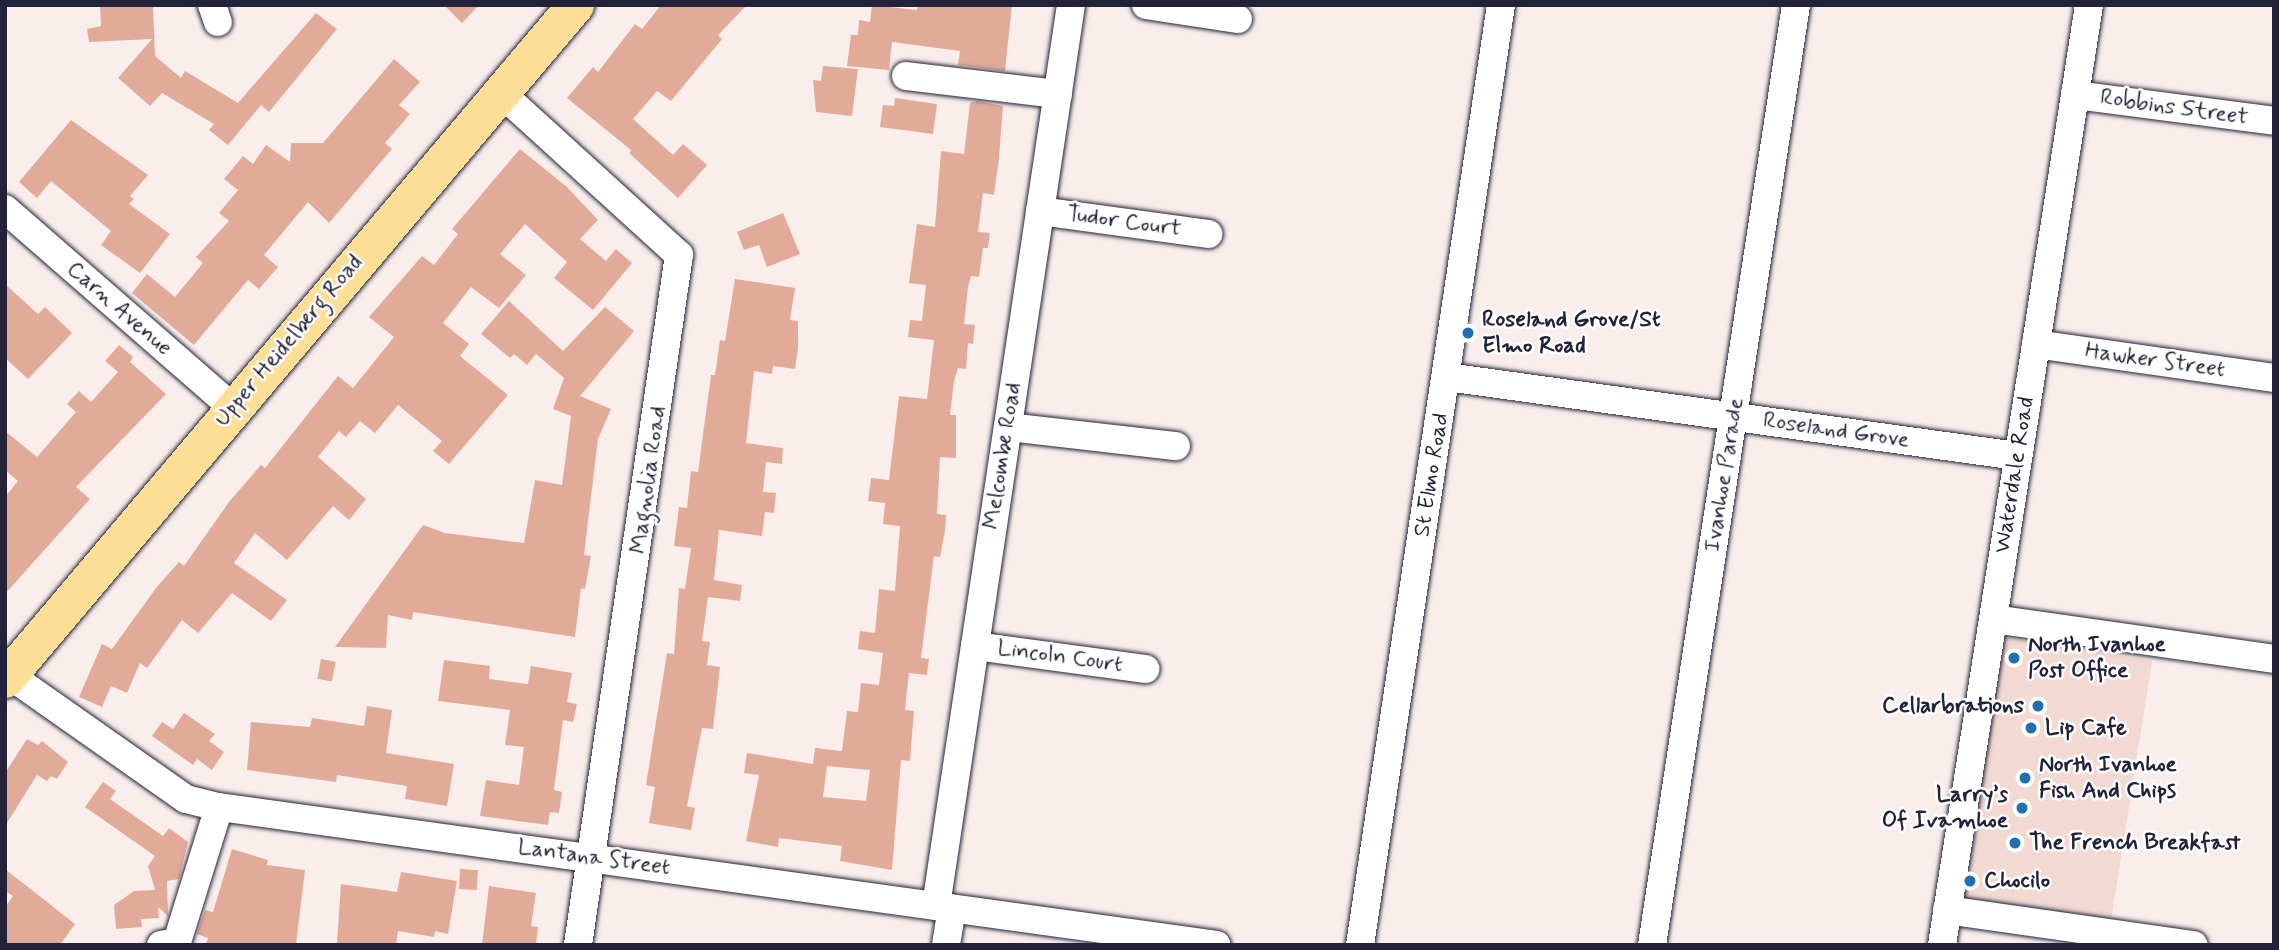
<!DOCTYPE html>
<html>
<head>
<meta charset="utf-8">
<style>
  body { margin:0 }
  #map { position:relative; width:2279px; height:950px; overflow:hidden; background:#f9eeeb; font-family:Mynerve,sans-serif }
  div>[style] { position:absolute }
  .built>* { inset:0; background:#f2dad2; transform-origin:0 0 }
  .building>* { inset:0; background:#e2ab99; transform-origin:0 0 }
  .roads { filter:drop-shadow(0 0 2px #22223b) drop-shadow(0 0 2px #22223b) }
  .minor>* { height:28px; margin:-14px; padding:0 14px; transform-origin:14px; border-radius:14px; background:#fff }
  .major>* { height:37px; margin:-18.5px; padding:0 18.5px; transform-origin:18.5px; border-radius:18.5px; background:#fcde96 }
  .dots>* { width:19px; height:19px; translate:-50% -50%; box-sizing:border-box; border:4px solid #fff; border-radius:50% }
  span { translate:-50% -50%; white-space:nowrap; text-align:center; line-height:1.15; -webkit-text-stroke:5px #fff; paint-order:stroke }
  .street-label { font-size:23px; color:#22223b }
  .poi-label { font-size:23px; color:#22223b; font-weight:700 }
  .left { translate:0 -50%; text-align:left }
  .right { translate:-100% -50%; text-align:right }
  .frame { position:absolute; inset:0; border:7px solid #22223b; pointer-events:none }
</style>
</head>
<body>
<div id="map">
  <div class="built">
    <div style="left:2002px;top:637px;width:152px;height:267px;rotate:9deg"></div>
  </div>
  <div class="building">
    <div style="clip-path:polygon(100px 5px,153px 5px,155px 56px,181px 78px,185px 71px,238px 103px,316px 13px,337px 29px,269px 112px,261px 105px,228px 145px,209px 130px,214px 124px,162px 93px,150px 106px,118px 78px,152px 39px,89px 42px,87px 29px,101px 26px)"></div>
    <div style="clip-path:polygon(444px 5px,479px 5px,462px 23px)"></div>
    <div style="clip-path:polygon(661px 5px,747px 5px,718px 35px,722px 39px,671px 101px,657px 91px,633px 119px,673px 155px,683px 144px,707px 165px,678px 198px,629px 153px,631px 150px,567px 98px,593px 67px,598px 72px,635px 24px,642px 29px)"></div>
    <div style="clip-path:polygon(872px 5px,917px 10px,918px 5px,1012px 5px,1005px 71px,958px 65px,960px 51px,892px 42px,889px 70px,847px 66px,851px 35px,858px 35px,859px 20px,870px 22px)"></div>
    <div style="clip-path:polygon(394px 59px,420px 82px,399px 105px,410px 114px,385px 143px,392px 149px,329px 223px,308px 202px,264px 255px,278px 267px,259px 289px,248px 280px,194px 345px,132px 293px,147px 274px,175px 297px,203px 263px,196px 257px,229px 221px,219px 213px,238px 190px,224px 179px,243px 156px,253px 164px,266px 145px,290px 162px,291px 143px,323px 143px)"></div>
    <div style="clip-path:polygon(823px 66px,858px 69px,852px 116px,816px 112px,813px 80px,821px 81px)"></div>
    <div style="clip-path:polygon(895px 98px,937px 104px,933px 134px,880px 127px,883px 105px,894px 106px)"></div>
    <div style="clip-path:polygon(evenodd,977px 101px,1003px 106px,999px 158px,994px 195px,983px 193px,978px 232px,990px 233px,988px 248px,983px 248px,979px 277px,971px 276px,968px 287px,964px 324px,975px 325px,973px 344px,968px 343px,966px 369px,958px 368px,954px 381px,950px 415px,956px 415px,956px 458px,940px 457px,937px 514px,946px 515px,945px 531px,940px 557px,934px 556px,921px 658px,929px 659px,927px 675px,909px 673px,905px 710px,914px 711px,912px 735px,910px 761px,901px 760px,892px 870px,840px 861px,842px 846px,779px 838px,778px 847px,746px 841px,759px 775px,744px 773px,747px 753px,813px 764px,815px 748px,842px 751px,847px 711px,858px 712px,861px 683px,879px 685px,883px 653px,858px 649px,860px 631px,875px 633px,879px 589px,895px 591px,900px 526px,883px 524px,885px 503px,868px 501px,871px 478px,889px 480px,899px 396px,927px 399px,934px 340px,908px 337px,910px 320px,922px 321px,926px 285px,909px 283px,917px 224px,935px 227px,941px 151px,964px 154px,970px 103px,977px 101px,827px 766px,870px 770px,866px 801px,823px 797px,827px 766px)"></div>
    <div style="clip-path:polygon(71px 120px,148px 175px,130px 196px,134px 199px,129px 204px,170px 234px,140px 273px,101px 245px,111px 231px,51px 181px,37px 198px,19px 182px)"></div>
    <div style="clip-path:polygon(520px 149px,567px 187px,598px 220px,580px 239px,606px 261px,616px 249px,632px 263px,593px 310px,554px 278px,567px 262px,525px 224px,500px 254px,526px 275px,499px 308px,471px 287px,443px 323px,469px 344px,460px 356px,508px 395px,449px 464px,433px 451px,442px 441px,398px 405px,375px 433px,360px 421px,346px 437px,339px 431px,318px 457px,366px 499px,349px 520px,333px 506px,287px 560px,255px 533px,234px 563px,287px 600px,271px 621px,232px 593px,198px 633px,182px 620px,147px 668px,140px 663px,127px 693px,111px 686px,102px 707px,79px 697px,102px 644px,112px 649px,156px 588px,179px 562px,184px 566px,229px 502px,261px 465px,265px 468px,338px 376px,353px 388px,394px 337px,369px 317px,422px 256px,434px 265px,458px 234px,452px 229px)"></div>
    <div style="clip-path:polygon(783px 213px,800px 254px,767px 267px,759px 245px,744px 250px,737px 232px)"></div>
    <div style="clip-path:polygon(735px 279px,795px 288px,790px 320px,798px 321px,798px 348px,795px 369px,773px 366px,772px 374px,754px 371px,746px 443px,783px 448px,782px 464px,766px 462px,763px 492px,776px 493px,774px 513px,765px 512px,762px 536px,719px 530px,714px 580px,742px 585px,740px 601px,708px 597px,702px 641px,710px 642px,707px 665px,720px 667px,713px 729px,702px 728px,687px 806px,695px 808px,691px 830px,649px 823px,655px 787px,646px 785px,667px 653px,674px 654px,679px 588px,685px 589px,691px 548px,674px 546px,679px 507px,687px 508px,691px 471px,698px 472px,711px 375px,715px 375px,720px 340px,725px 341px)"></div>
    <div style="clip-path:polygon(5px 284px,38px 314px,45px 307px,72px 333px,28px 379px,5px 358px)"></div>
    <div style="clip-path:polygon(509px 301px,563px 351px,605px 307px,634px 331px,580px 396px,611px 409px,598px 439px,584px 555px,591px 556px,585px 589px,581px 588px,575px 637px,413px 612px,412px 620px,388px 615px,386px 648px,335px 647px,423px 525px,445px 533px,524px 543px,535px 480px,562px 485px,571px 416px,553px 409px,564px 378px,536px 354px,527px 365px,514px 354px,510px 358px,481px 334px)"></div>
    <div style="clip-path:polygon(119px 345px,133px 357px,130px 362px,166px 394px,76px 487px,90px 499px,5px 594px,5px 497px,18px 481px,5px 470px,5px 431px,37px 457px,76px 412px,67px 404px,79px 391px,91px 402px,118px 372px,105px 361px)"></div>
    <div style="left:321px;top:659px;width:15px;height:20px;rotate:11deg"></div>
    <div style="clip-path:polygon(444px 660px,490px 666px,489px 679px,528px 684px,531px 666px,572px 673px,567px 702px,577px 704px,573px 722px,563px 720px,554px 790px,562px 792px,559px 813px,550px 812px,548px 825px,480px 816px,486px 780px,519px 785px,524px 747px,505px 745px,510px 710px,438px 701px)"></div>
    <div style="clip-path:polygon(367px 706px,392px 710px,386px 753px,454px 764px,447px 806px,405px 799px,407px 786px,337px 775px,336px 782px,247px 770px,251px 722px,310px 727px,312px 718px,364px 726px)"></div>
    <div style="clip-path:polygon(184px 713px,215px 734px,209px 741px,224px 752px,212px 770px,197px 759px,193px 765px,152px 736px,162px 722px,173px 729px)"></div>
    <div style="clip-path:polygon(27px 739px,38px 745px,42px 741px,68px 762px,57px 779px,51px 776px,47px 781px,37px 775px,5px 826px,5px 773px)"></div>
    <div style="clip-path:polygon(103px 782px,116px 791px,110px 799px,163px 836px,169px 828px,188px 842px,179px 879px,167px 881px,168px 916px,158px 907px,159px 918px,141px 919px,142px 927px,116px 929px,114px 905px,134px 891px,155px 890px,148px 866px,155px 856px,85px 807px)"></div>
    <div style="clip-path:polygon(232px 849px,268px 860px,267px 865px,305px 870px,296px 945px,206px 945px,208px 938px,197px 934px,205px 910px,213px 912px)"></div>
    <div style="clip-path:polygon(5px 869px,75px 924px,60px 945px,5px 945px,5px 907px,13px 896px,5px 891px)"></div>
    <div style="left:460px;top:869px;width:18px;height:20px;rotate:3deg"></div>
    <div style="clip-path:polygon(401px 872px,457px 881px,448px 934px,435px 931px,434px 937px,398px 931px,396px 945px,337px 943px,341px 884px,397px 892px)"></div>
    <div style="clip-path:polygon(489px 886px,536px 893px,531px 926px,538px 927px,536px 945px,482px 945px)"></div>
  </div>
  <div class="roads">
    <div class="minor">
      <div style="left:212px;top:5px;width:18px;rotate:71deg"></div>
      <div style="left:1146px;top:5px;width:93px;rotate:8.7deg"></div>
      <div style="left:906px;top:76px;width:153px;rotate:6.8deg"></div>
      <div style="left:500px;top:92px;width:242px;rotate:42.3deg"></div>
      <div style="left:679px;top:255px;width:697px;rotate:98.33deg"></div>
      <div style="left:2075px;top:95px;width:201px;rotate:7.4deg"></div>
      <div style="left:5px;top:209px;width:303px;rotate:41.1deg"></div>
      <div style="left:1040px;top:211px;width:170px;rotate:7.8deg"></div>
      <div style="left:2036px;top:344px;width:240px;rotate:8.1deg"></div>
      <div style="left:1447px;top:377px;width:575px;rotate:7.89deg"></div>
      <div style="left:1008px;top:427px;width:169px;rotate:6.5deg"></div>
      <div style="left:1994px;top:619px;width:283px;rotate:8.1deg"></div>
      <div style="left:975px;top:646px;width:172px;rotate:7.7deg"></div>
      <div style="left:5px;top:672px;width:221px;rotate:35.1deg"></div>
      <div style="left:186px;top:799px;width:34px;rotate:14deg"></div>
      <div style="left:219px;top:807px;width:1007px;rotate:7.87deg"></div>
      <div style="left:936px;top:906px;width:911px;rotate:-81.48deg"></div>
      <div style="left:1947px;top:910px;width:249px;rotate:8.1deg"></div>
      <div style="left:161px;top:945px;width:16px;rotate:-11deg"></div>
      <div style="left:177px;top:942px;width:141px;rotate:-72.7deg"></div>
      <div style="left:946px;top:945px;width:37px;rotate:-81deg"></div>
      <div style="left:1360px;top:945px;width:951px;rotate:-81.47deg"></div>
      <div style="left:1652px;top:945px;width:951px;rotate:-81.29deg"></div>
      <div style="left:1942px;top:945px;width:951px;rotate:-81.11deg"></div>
    </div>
    <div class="major">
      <div style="left:5px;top:679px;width:883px;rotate:-49.78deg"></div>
    </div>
  </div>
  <div class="dots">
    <div style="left:1468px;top:333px;background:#1f6fb2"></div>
    <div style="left:2014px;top:658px;background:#1f6fb2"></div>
    <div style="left:2038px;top:706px;background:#1f6fb2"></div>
    <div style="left:2031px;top:728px;background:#1f6fb2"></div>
    <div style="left:2025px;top:778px;background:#1f6fb2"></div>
    <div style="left:2022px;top:808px;background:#1f6fb2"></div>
    <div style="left:2015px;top:843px;background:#1f6fb2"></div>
    <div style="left:1970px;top:881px;background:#1f6fb2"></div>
  </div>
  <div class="street-label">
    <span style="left:2174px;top:108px;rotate:8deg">Robbins Street</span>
    <span style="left:1124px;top:222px;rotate:8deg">Tudor Court</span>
    <span style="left:119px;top:309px;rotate:41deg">Carn Avenue</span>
    <span style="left:289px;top:341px;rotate:-50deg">Upper Heidelberg Road</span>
    <span style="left:2155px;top:361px;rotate:8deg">Hawker Street</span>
    <span style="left:1836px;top:431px;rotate:8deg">Roseland Grove</span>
    <span style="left:1003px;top:456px;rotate:-81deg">Melcombe Road</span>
    <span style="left:1432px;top:475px;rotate:-81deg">St Elmo Road</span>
    <span style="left:1725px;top:475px;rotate:-81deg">Ivanhoe Parade</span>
    <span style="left:2015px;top:475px;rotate:-81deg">Waterdale Road</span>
    <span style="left:649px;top:480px;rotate:-82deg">Magnolia Road</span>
    <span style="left:1060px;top:657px;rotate:8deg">Lincoln Court</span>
    <span style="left:594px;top:858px;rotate:8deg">Lantana Street</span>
  </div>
  <div class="poi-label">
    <span class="left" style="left:1482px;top:333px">Roseland Grove/St<br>Elmo Road</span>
    <span class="left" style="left:2028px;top:658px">North Ivanhoe<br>Post Office</span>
    <span class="right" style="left:2024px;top:706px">Cellarbrations</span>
    <span class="left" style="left:2045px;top:728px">Lip Cafe</span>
    <span class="left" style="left:2039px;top:778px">North Ivanhoe<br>Fish And Chips</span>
    <span class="right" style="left:2008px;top:808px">Larry’s<br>Of Ivamhoe</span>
    <span class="left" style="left:2029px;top:843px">The French Breakfast</span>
    <span class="left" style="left:1984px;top:881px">Chocilo</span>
  </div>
  <div class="frame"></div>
</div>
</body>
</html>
